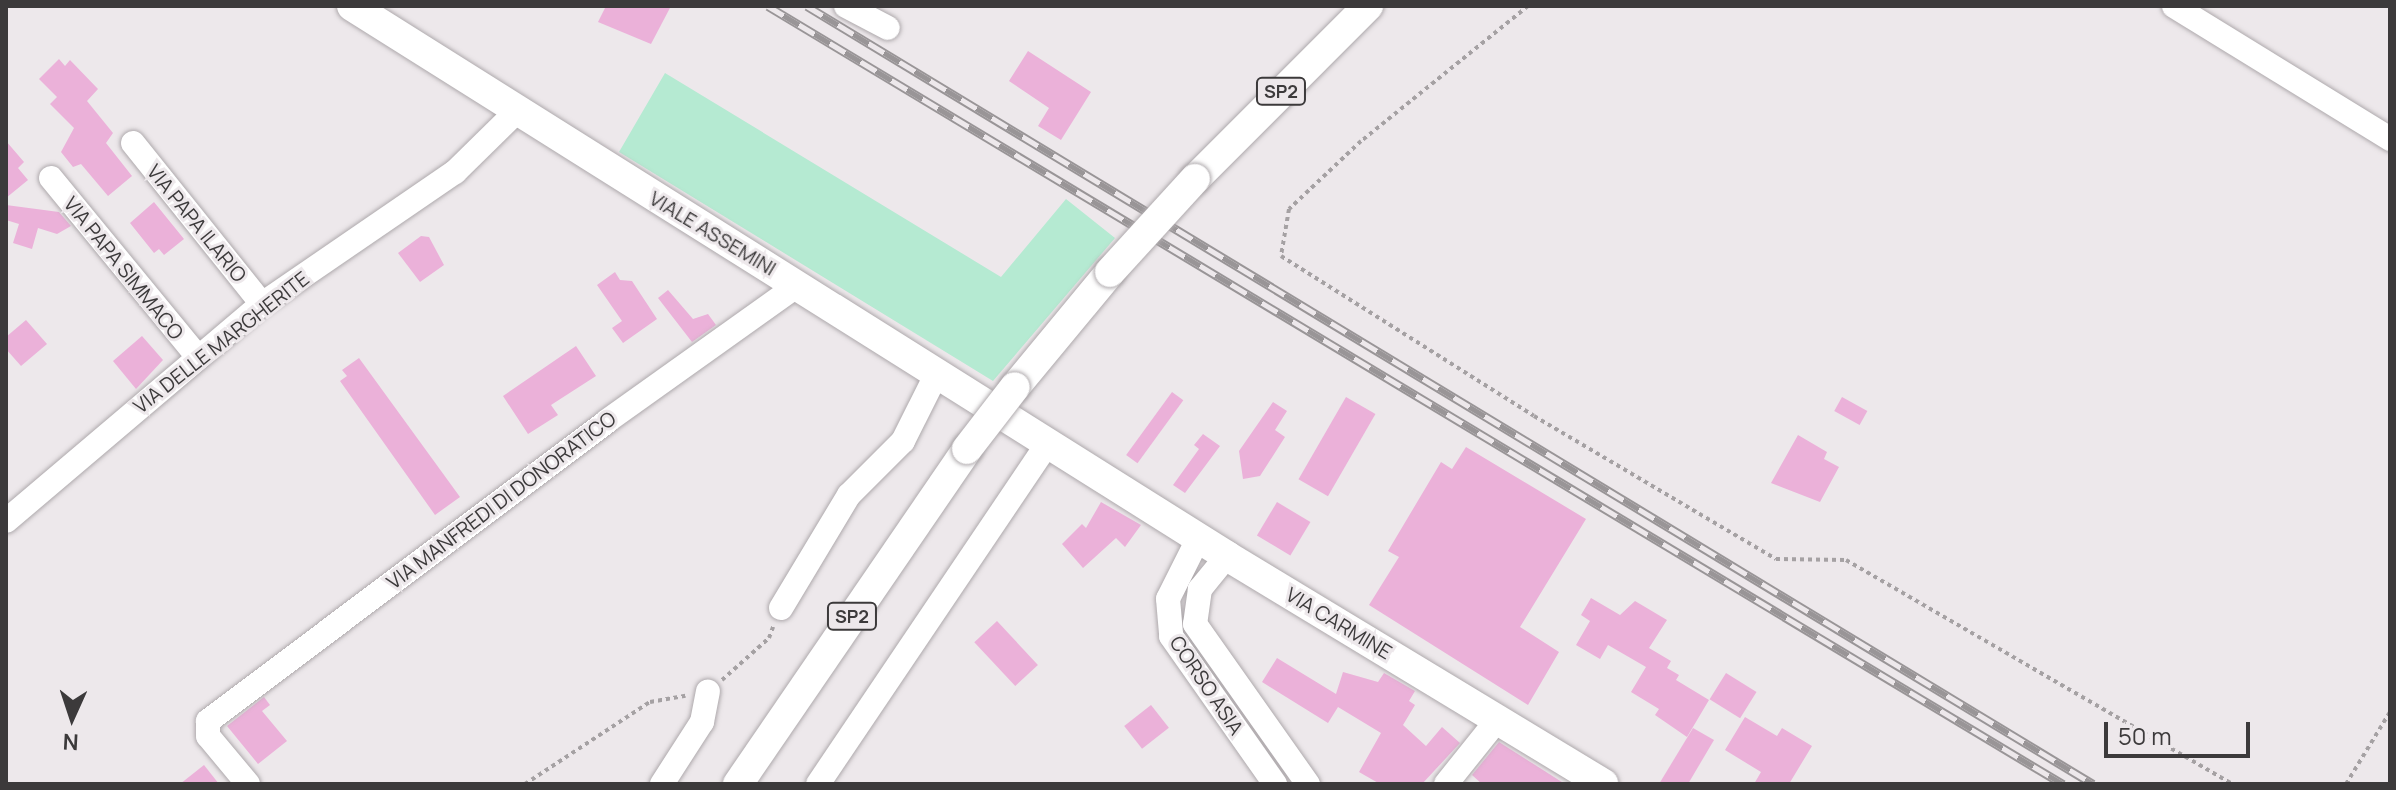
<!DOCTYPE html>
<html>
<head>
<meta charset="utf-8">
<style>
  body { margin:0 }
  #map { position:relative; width:2396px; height:790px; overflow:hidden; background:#ede8eb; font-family:Manrope,sans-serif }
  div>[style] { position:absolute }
  .green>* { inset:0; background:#b5ead2 }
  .building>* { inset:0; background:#ebb1d9; transform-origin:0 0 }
  .path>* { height:4px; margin-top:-2px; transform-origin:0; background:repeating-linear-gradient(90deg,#a5a1a3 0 4px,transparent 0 8px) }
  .roads { filter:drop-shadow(0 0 2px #aea9ac) drop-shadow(0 0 2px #aea9ac) }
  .minor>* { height:24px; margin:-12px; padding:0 12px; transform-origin:12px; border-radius:12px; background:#fff }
  .major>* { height:30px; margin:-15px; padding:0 15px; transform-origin:15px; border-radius:15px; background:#fff }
  .rail>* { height:9px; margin-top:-4.5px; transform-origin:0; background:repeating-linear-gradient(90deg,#ede8eb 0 18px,#999597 0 36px); box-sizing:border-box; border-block:2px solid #999597 }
  .bridges { filter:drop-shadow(0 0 2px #aea9ac) drop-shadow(0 0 2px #aea9ac) }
  .major-bridge>* { height:30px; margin:-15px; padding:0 15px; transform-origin:15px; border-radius:15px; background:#fff }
  span { translate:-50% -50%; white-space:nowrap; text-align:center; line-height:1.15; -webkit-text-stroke:6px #ede8eb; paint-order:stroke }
  .shield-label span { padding:2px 6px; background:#ede8eb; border:2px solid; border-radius:6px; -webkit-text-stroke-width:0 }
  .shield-label { font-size:18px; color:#3c3a3b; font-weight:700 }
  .street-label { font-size:20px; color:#3c3a3b }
  .frame { position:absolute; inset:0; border:8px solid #3c3a3b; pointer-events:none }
  .north { position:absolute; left:32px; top:678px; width:80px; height:80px; -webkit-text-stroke:6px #ede8eb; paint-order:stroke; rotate:183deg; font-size:22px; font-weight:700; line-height:32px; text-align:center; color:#3c3a3b }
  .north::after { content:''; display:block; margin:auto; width:28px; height:36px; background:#3c3a3b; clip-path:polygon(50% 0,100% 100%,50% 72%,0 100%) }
  .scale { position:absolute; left:2104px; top:722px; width:146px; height:36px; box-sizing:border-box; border:4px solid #3c3a3b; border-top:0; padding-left:10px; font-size:24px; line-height:28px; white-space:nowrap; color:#3c3a3b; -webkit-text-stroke:6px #ede8eb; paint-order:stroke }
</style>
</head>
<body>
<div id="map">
  <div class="green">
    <div style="clip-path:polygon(665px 73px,1001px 277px,1066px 199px,1115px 238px,993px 381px,619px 152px)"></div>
  </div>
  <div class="building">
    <div style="clip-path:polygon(606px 6px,671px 6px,651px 44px,598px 22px)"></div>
    <div style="clip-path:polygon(1028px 51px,1091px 92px,1061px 140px,1038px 126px,1049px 108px,1009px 81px)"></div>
    <div style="clip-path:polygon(59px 59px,65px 66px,70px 60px,98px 89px,87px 101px,113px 133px,106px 143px,132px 176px,108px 196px,81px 164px,73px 167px,61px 152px,74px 128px,50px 104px,57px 97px,39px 79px)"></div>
    <div style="clip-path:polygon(6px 141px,24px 162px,18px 168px,28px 180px,6px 198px)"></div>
    <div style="clip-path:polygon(154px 202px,184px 239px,164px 255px,159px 249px,154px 253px,130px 223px)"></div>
    <div style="clip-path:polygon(6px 205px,59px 212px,71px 226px,57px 234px,38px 228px,32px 249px,13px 243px,19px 224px,6px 220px)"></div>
    <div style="clip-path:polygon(421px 236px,429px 237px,444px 265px,420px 282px,398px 253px)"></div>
    <div style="clip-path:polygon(615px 272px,620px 280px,632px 281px,657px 319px,623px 343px,612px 328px,622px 321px,597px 285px)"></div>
    <div style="clip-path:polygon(668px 290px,693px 319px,708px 314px,716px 325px,692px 342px,658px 298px)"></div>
    <div style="clip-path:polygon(26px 320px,47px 344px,21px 366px,6px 349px,6px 337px)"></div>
    <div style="clip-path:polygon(142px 336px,163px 360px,136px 389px,113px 361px)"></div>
    <div style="clip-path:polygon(576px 346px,596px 376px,551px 405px,558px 415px,528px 434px,503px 396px)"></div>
    <div style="clip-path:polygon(359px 358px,460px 497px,435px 515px,340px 381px,347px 376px,342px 370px)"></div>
    <div style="left:1172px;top:392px;width:14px;height:78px;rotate:36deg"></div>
    <div style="left:1346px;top:397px;width:34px;height:95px;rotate:30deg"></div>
    <div style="left:1842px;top:397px;width:29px;height:16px;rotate:29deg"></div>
    <div style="clip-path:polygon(1273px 402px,1287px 411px,1275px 430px,1285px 437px,1260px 476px,1243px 479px,1239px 451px)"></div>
    <div style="clip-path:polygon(1203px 434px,1220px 446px,1185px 493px,1173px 485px,1199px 449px,1194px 445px)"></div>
    <div style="clip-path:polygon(1798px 435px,1827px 452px,1824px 459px,1839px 467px,1820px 502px,1771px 483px)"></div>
    <div style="clip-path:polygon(1466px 447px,1586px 519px,1520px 627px,1559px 652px,1528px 705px,1369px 605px,1399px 557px,1388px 551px,1441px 462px,1452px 469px)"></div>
    <div style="clip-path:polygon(1101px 502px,1141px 525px,1125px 547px,1116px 538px,1083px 568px,1062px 544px,1082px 524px,1086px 528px)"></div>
    <div style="left:1277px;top:502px;width:39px;height:39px;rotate:31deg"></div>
    <div style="clip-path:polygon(1591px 598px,1620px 615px,1635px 601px,1667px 620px,1649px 648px,1671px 661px,1667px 668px,1679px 675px,1676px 680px,1709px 700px,1687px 737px,1655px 715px,1659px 709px,1631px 692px,1646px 667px,1608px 645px,1600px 659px,1576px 645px,1590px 621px,1581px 615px)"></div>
    <div style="left:997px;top:621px;width:60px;height:31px;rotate:47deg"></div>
    <div style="clip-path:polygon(1277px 658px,1336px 694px,1343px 672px,1378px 682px,1384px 673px,1415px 691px,1409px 701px,1415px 705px,1403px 725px,1426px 746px,1442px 727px,1460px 743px,1422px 784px,1380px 784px,1359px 772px,1381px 733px,1338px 707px,1328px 723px,1262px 682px)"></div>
    <div style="left:1726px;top:673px;width:36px;height:31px;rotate:32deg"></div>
    <div style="clip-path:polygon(264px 697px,270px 705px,262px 711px,287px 741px,258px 764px,227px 726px)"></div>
    <div style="left:1151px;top:705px;width:29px;height:34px;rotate:52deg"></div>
    <div style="clip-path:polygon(1745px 717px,1777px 736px,1782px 728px,1812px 746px,1789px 784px,1754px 784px,1761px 772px,1725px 750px)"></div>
    <div style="clip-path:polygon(1693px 728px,1714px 740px,1688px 784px,1659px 784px)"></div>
    <div style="clip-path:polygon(1499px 742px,1565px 784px,1482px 784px,1472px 775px)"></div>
    <div style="clip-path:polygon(204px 765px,219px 784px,180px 784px)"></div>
  </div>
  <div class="path">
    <div style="left:1528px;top:6px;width:215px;rotate:141deg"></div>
    <div style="left:1361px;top:141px;width:99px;rotate:136.6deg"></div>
    <div style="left:1289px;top:209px;width:48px;rotate:99.7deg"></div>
    <div style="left:1281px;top:256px;width:299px;rotate:32.3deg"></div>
    <div style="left:1534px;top:416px;width:281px;rotate:30.6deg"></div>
    <div style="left:1776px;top:559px;width:70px;rotate:0.8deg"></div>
    <div style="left:1846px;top:560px;width:446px;rotate:30.1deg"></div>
    <div style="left:722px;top:680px;width:63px;rotate:-41.8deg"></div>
    <div style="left:769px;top:638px;width:12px;rotate:-70deg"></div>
    <div style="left:525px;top:784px;width:149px;rotate:-33.3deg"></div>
    <div style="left:650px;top:702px;width:36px;rotate:-10deg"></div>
    <div style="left:2346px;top:784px;width:84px;rotate:-58.6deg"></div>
  </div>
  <div class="roads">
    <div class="minor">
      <div style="left:846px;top:6px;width:47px;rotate:27.6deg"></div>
      <div style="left:2174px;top:6px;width:254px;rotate:31.6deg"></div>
      <div style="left:133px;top:143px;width:206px;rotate:51.3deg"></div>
      <div style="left:51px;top:178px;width:232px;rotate:50.6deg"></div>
      <div style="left:6px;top:521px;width:336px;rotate:-40.3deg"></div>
      <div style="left:262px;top:304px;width:234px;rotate:-34.4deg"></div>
      <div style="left:455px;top:172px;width:87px;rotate:-44.5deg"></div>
      <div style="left:1199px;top:537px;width:69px;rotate:116.6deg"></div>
      <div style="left:1168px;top:599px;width:37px;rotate:85deg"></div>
      <div style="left:1171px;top:636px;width:181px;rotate:54.9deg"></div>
      <div style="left:1227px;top:556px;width:43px;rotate:129.3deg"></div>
      <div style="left:1200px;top:589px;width:35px;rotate:98deg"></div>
      <div style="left:1195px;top:624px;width:196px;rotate:54.8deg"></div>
      <div style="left:781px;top:608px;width:132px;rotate:-59deg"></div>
      <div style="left:849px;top:495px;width:76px;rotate:-45deg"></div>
      <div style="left:903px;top:441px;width:76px;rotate:-63.4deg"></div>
      <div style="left:248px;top:784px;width:62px;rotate:-129.8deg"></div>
      <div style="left:208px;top:736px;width:15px;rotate:-90deg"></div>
      <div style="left:208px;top:721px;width:499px;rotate:-36.9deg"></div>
      <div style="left:607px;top:421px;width:234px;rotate:-35.5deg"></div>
      <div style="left:662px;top:784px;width:74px;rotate:-57.2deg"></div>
      <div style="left:702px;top:722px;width:31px;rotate:-79deg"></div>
      <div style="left:818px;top:784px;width:411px;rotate:-56deg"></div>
      <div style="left:1446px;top:784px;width:83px;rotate:-51.3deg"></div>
    </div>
    <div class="major">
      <div style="left:352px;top:6px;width:1034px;rotate:32.15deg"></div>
      <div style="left:1227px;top:556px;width:440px;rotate:31.2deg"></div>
      <div style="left:1195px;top:179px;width:245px;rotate:-45deg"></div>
      <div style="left:1015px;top:387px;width:149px;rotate:-50.4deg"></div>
      <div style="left:738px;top:784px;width:406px;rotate:-55.6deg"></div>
    </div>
  </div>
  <div class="rail">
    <div style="left:768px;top:6px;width:1511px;rotate:31deg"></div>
    <div style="left:807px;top:6px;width:1503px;rotate:31.17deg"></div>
  </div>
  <div class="bridges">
    <div class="major-bridge">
      <div style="left:1110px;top:272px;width:126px;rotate:-47.6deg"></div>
      <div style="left:967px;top:449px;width:78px;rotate:-52.3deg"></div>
    </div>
  </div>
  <div class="shield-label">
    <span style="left:1281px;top:91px">SP2</span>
    <span style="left:852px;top:616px">SP2</span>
  </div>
  <div class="street-label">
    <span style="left:197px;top:223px;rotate:51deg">VIA PAPA ILARIO</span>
    <span style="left:713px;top:233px;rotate:31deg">VIALE ASSEMINI</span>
    <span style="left:124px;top:268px;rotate:51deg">VIA PAPA SIMMACO</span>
    <span style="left:221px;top:342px;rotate:-38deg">VIA DELLE MARGHERITE</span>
    <span style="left:501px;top:500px;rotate:-37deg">VIA MANFREDI DI DONORATICO</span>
    <span style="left:1339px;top:623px;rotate:31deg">VIA CARMINE</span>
    <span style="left:1207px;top:685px;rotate:56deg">CORSO ASIA</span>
  </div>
  <div class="frame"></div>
  <div class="north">N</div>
  <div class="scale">50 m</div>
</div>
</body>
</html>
